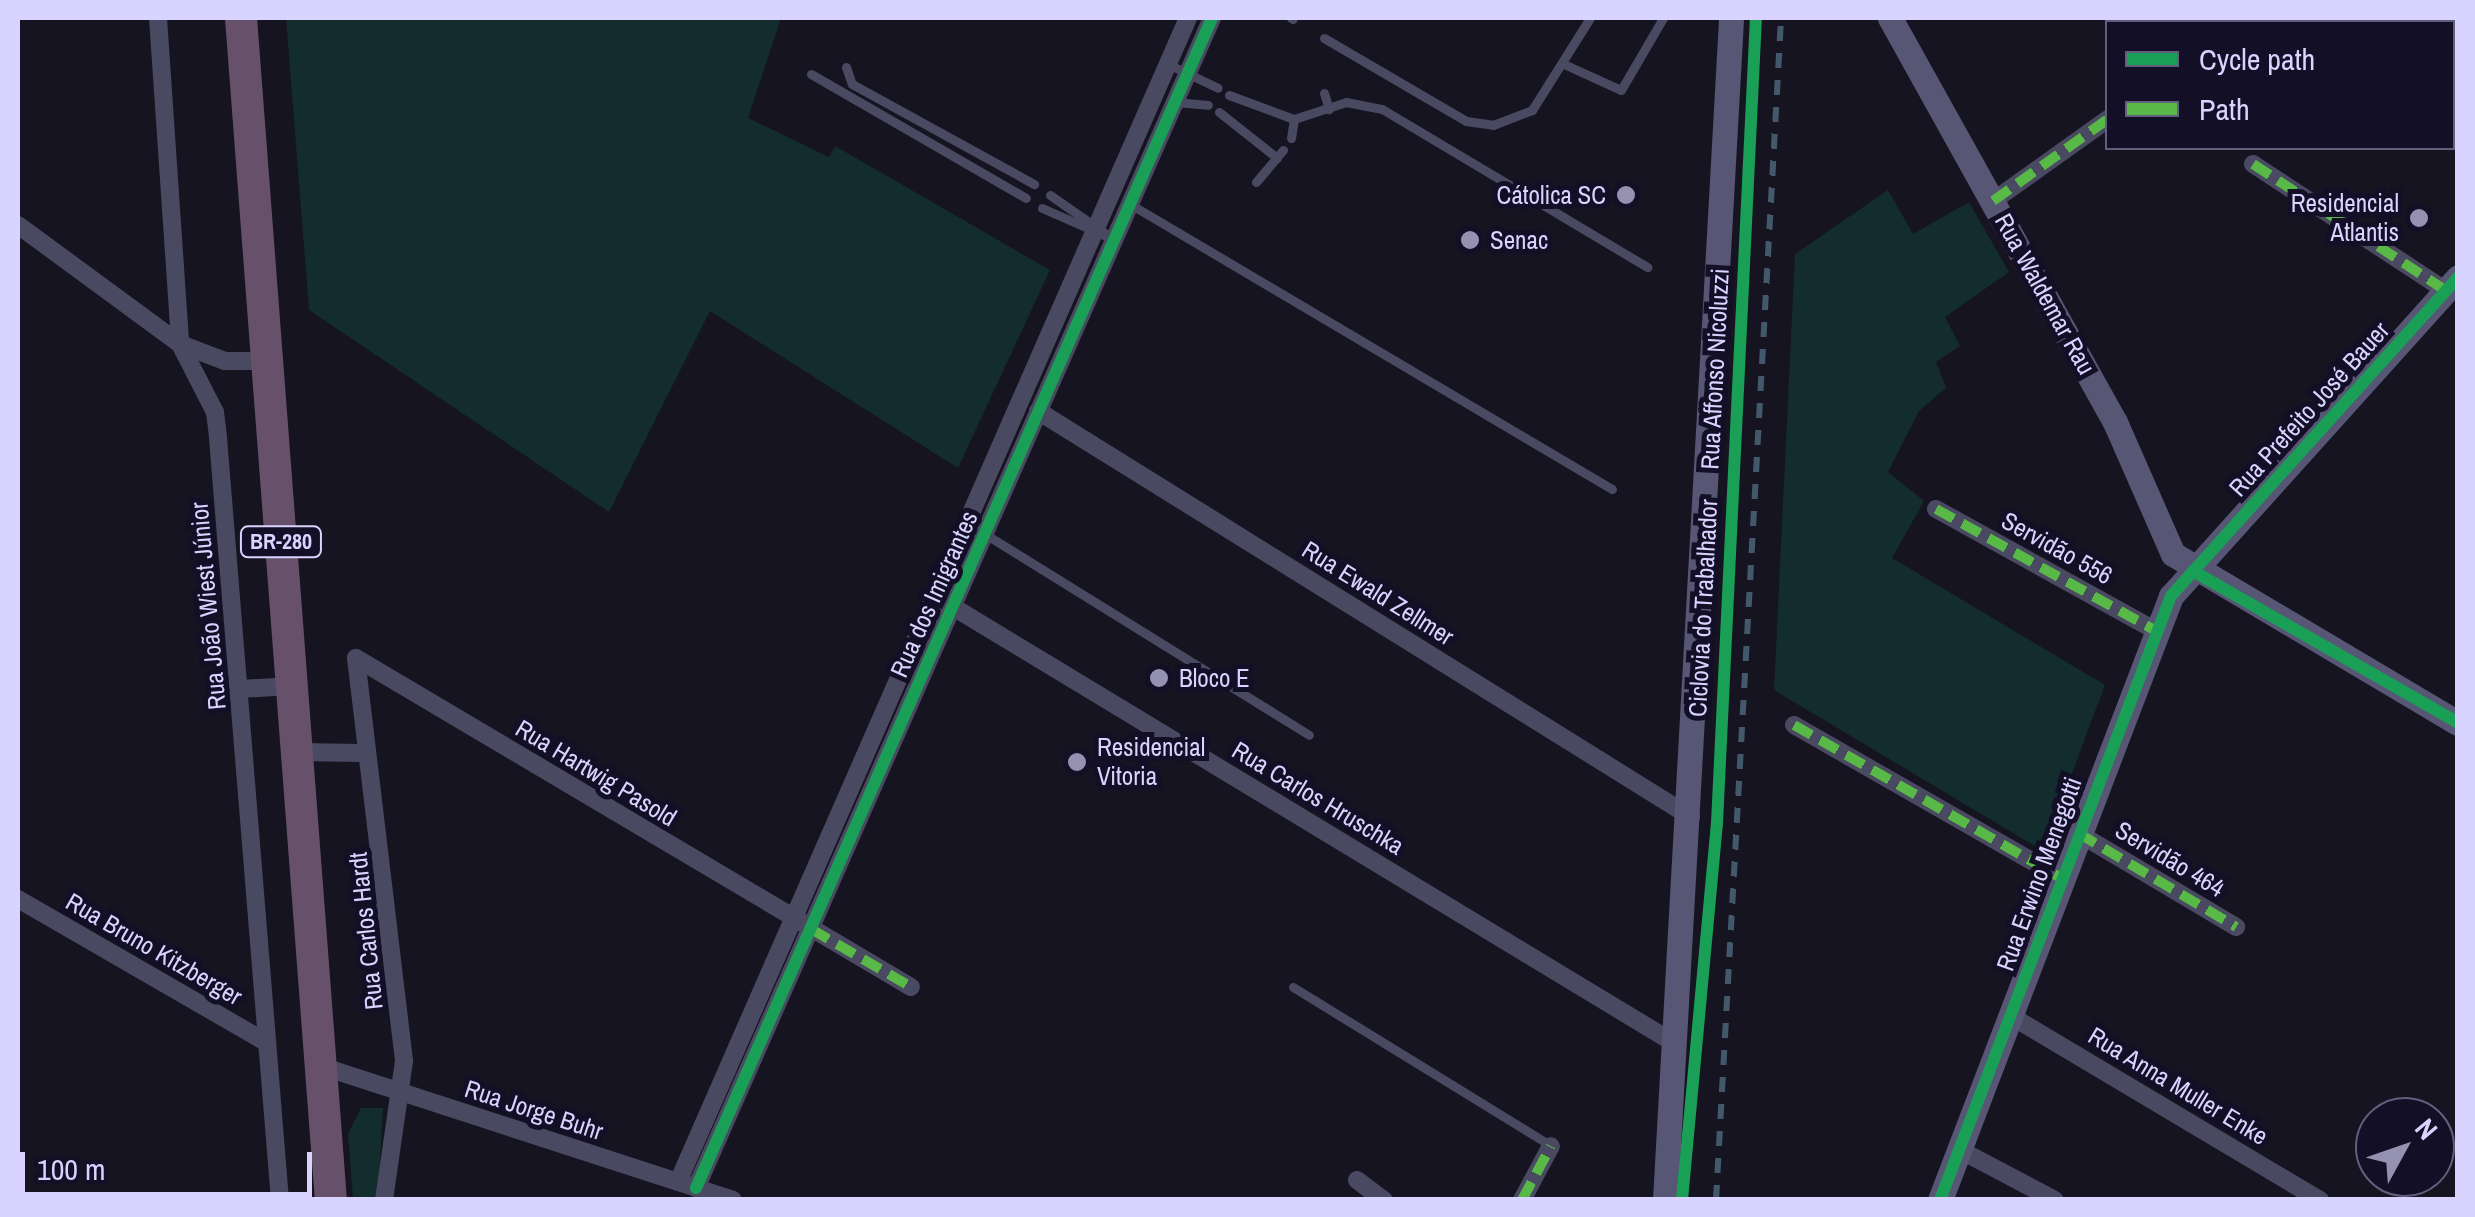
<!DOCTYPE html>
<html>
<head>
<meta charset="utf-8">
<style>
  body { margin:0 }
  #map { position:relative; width:2475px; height:1217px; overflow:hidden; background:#161421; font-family:"Archivo Narrow",sans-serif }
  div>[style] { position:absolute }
  .green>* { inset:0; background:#132c2d }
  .lane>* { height:9px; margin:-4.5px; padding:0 4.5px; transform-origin:4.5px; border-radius:4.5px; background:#4a4962 }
  .street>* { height:18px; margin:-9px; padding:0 9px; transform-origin:9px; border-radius:9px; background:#4a4962 }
  .secondary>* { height:25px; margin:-12.5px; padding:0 12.5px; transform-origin:12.5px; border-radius:12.5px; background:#575674 }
  .highway>* { height:32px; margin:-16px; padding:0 16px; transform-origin:16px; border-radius:16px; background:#67516a }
  .rail>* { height:6px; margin-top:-3px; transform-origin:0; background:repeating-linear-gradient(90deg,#43596b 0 15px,transparent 0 27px) }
  .quiet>* { height:10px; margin-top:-5px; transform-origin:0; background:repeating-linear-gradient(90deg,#58b947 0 20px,transparent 0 30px) }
  .cycleway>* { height:12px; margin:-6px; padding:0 6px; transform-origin:6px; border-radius:6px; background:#1a9f57 }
  .dots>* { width:28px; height:28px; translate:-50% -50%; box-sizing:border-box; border:5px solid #130f26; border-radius:50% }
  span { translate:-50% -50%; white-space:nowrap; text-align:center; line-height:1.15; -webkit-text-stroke:10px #130f26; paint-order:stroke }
  .shield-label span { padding:2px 8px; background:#130f26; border:2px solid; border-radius:8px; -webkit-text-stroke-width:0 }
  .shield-label { font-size:22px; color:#d9d4ff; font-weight:700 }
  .poi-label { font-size:25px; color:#d9d4ff }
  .right { translate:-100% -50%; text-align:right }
  .left { translate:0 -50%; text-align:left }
  .street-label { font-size:25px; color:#d9d4ff }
  .frame { position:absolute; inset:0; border:20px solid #d9d4ff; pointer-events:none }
  .legend { position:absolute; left:2105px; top:20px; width:350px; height:130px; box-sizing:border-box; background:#130f26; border:2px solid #625e7d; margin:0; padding:12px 18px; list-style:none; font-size:30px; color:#d9d4ff }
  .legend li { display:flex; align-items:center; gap:20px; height:50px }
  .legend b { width:50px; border:2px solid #625e7d }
  .north { position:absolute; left:2355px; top:1097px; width:100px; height:100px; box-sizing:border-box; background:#130f26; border:2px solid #625e7d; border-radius:50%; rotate:50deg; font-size:28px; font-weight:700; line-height:40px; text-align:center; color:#d9d4ff }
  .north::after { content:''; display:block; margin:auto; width:35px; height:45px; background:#9591b1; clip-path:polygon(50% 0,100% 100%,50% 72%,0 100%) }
  .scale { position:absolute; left:20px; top:1152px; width:292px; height:45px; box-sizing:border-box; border:5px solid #d9d4ff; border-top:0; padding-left:12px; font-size:30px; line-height:35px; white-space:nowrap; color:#d9d4ff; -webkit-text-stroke:8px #130f26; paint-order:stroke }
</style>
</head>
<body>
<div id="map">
  <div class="green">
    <div style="clip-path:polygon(286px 18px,781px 18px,748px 118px,829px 157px,835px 146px,1050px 270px,958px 468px,710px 311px,609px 512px,309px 310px)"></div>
    <div style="clip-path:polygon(1888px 190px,1913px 234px,1969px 202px,2009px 272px,1945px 317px,1960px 346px,1936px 362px,1946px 388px,1919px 411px,1888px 472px,1924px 501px,1892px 558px,2105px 685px,2043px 851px,1774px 690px,1795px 254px)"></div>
    <div style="clip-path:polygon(361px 1108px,383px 1108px,378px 1199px,353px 1199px,348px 1134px)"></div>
  </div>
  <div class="lane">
    <div style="left:1291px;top:18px;width:2px;rotate:27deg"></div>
    <div style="left:1324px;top:38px;width:164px;rotate:30.3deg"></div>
    <div style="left:1466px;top:121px;width:27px;rotate:8deg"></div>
    <div style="left:1493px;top:125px;width:42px;rotate:-21deg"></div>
    <div style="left:1532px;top:110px;width:109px;rotate:-57.8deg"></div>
    <div style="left:1168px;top:64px;width:55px;rotate:25.6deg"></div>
    <div style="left:1566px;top:65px;width:60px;rotate:24.4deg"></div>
    <div style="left:1621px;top:90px;width:83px;rotate:-59.7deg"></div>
    <div style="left:846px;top:67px;width:18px;rotate:71deg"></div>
    <div style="left:852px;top:84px;width:208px;rotate:28.8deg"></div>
    <div style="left:811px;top:74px;width:248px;rotate:30deg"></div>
    <div style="left:1324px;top:93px;width:17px;rotate:73deg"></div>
    <div style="left:1229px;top:95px;width:69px;rotate:20.3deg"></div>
    <div style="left:1294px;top:119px;width:55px;rotate:-18.1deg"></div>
    <div style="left:1346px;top:102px;width:37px;rotate:11deg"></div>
    <div style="left:1382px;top:109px;width:309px;rotate:30.8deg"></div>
    <div style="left:1175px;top:102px;width:33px;rotate:5deg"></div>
    <div style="left:1219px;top:112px;width:74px;rotate:38.4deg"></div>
    <div style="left:1291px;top:138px;width:19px;rotate:-81deg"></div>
    <div style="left:1256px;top:182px;width:42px;rotate:-49.8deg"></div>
    <div style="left:1050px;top:195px;width:77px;rotate:34.9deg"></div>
    <div style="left:1130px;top:204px;width:560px;rotate:30.6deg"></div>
    <div style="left:1042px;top:208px;width:77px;rotate:23.6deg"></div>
    <div style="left:985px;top:534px;width:381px;rotate:31.8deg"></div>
    <div style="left:1293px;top:987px;width:303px;rotate:31.6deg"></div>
  </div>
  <div class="street">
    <div style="left:158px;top:18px;width:327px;rotate:86.1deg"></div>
    <div style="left:180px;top:344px;width:76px;rotate:62.8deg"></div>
    <div style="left:215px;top:412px;width:26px;rotate:83deg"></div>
    <div style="left:218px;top:438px;width:765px;rotate:85.35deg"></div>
    <div style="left:2413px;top:18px;width:9px;rotate:27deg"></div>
    <div style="left:2452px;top:43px;width:7px;rotate:27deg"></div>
    <div style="left:2253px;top:164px;width:230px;rotate:33.3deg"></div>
    <div style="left:1993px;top:201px;width:141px;rotate:-35.5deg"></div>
    <div style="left:18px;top:225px;width:201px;rotate:36.3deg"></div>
    <div style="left:180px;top:344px;width:48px;rotate:20.7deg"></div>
    <div style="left:225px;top:361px;width:42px"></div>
    <div style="left:1038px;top:411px;width:769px;rotate:31.87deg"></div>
    <div style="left:1936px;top:509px;width:249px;rotate:29deg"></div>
    <div style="left:945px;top:602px;width:852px;rotate:31.17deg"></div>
    <div style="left:356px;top:658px;width:645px;rotate:30.66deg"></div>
    <div style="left:356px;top:658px;width:406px;rotate:83.2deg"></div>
    <div style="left:404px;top:1061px;width:140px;rotate:98.2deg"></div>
    <div style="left:240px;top:689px;width:51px;rotate:-3.4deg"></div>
    <div style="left:1794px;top:725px;width:308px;rotate:29.8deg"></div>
    <div style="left:296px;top:752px;width:67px;rotate:0.9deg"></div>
    <div style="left:2078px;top:833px;width:184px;rotate:30.7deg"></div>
    <div style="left:18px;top:899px;width:286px;rotate:30deg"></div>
    <div style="left:2011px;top:1016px;width:360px;rotate:30.8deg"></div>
    <div style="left:321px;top:1066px;width:433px;rotate:18deg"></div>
    <div style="left:1960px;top:1150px;width:107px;rotate:27.8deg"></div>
    <div style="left:1357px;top:1180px;width:34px;rotate:37deg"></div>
    <div style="left:678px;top:1182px;width:1271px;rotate:-66.34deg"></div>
    <div style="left:696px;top:1188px;width:1279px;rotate:-66.2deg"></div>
    <div style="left:1522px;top:1200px;width:61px;rotate:-61.8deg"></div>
  </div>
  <div class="secondary">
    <div style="left:1890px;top:18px;width:462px;rotate:60.9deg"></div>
    <div style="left:2115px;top:422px;width:144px;rotate:66.3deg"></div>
    <div style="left:2173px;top:554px;width:331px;rotate:30.7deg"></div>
    <div style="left:1665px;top:1200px;width:1184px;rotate:-86.8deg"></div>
    <div style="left:1940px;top:1200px;width:647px;rotate:-69.07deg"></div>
    <div style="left:2171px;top:596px;width:429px;rotate:-48deg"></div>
  </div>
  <div class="highway">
    <div style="left:241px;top:18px;width:1185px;rotate:85.65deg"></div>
  </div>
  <div class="rail">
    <div style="left:1716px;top:1200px;width:1184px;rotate:-86.85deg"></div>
  </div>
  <div class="quiet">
    <div style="left:2253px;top:164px;width:230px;rotate:33.3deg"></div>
    <div style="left:1993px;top:201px;width:141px;rotate:-35.5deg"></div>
    <div style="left:1936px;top:509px;width:249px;rotate:29deg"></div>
    <div style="left:1794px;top:725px;width:308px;rotate:29.8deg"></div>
    <div style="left:2078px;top:833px;width:184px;rotate:30.7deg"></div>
    <div style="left:811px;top:929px;width:116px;rotate:30.1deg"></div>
    <div style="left:1522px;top:1200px;width:61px;rotate:-61.8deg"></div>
  </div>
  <div class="cycleway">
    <div style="left:2193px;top:571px;width:305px;rotate:29.8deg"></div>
    <div style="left:696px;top:1188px;width:1279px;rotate:-66.2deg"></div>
    <div style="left:1682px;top:1200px;width:379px;rotate:-84.7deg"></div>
    <div style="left:1717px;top:823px;width:806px;rotate:-87.23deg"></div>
    <div style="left:1940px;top:1200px;width:647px;rotate:-69.07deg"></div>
    <div style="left:2171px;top:596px;width:429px;rotate:-48deg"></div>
  </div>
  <div class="dots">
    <div style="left:1626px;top:195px;background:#9591b1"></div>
    <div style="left:2419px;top:218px;background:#9591b1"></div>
    <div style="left:1470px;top:240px;background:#9591b1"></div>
    <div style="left:1159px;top:678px;background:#9591b1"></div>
    <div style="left:1077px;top:762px;background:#9591b1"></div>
  </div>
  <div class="shield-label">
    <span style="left:281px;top:542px">BR-280</span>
  </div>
  <div class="poi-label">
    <span class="right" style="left:1606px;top:195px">Cátolica SC</span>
    <span class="right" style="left:2399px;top:218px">Residencial<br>Atlantis</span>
    <span class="left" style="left:1490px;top:240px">Senac</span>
    <span class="left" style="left:1179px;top:678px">Bloco E</span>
    <span class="left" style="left:1097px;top:762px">Residencial<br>Vitoria</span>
  </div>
  <div class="street-label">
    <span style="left:2045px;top:294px;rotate:61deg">Rua Waldemar Rau</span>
    <span style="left:1715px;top:369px;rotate:-87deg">Rua Affonso Nicoluzzi</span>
    <span style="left:2309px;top:409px;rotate:-48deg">Rua Prefeito José Bauer</span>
    <span style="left:2057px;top:548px;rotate:29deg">Servidão 556</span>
    <span style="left:1378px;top:593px;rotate:32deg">Rua Ewald Zellmer</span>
    <span style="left:934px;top:594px;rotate:-66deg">Rua dos Imigrantes</span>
    <span style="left:208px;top:606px;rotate:-95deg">Rua João Wiest Júnior</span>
    <span style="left:1703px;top:608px;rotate:-87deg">Ciclovia do Trabalhador</span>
    <span style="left:596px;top:773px;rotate:31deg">Rua Hartwig Pasold</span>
    <span style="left:1318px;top:798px;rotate:31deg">Rua Carlos Hruschka</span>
    <span style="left:2170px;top:859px;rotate:31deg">Servidão 464</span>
    <span style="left:2039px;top:874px;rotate:-70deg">Rua Erwino Menegotti</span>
    <span style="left:366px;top:931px;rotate:-96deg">Rua Carlos Hardt</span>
    <span style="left:154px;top:949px;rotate:30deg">Rua Bruno Kitzberger</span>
    <span style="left:2178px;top:1086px;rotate:31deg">Rua Anna Muller Enke</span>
    <span style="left:534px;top:1110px;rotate:18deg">Rua Jorge Buhr</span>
  </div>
  <div class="frame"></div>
  <ul class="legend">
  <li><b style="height:12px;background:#1a9f57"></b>Cycle path</li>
  <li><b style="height:12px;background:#58b947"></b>Path</li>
  </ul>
  <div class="north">N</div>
  <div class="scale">100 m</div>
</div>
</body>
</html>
